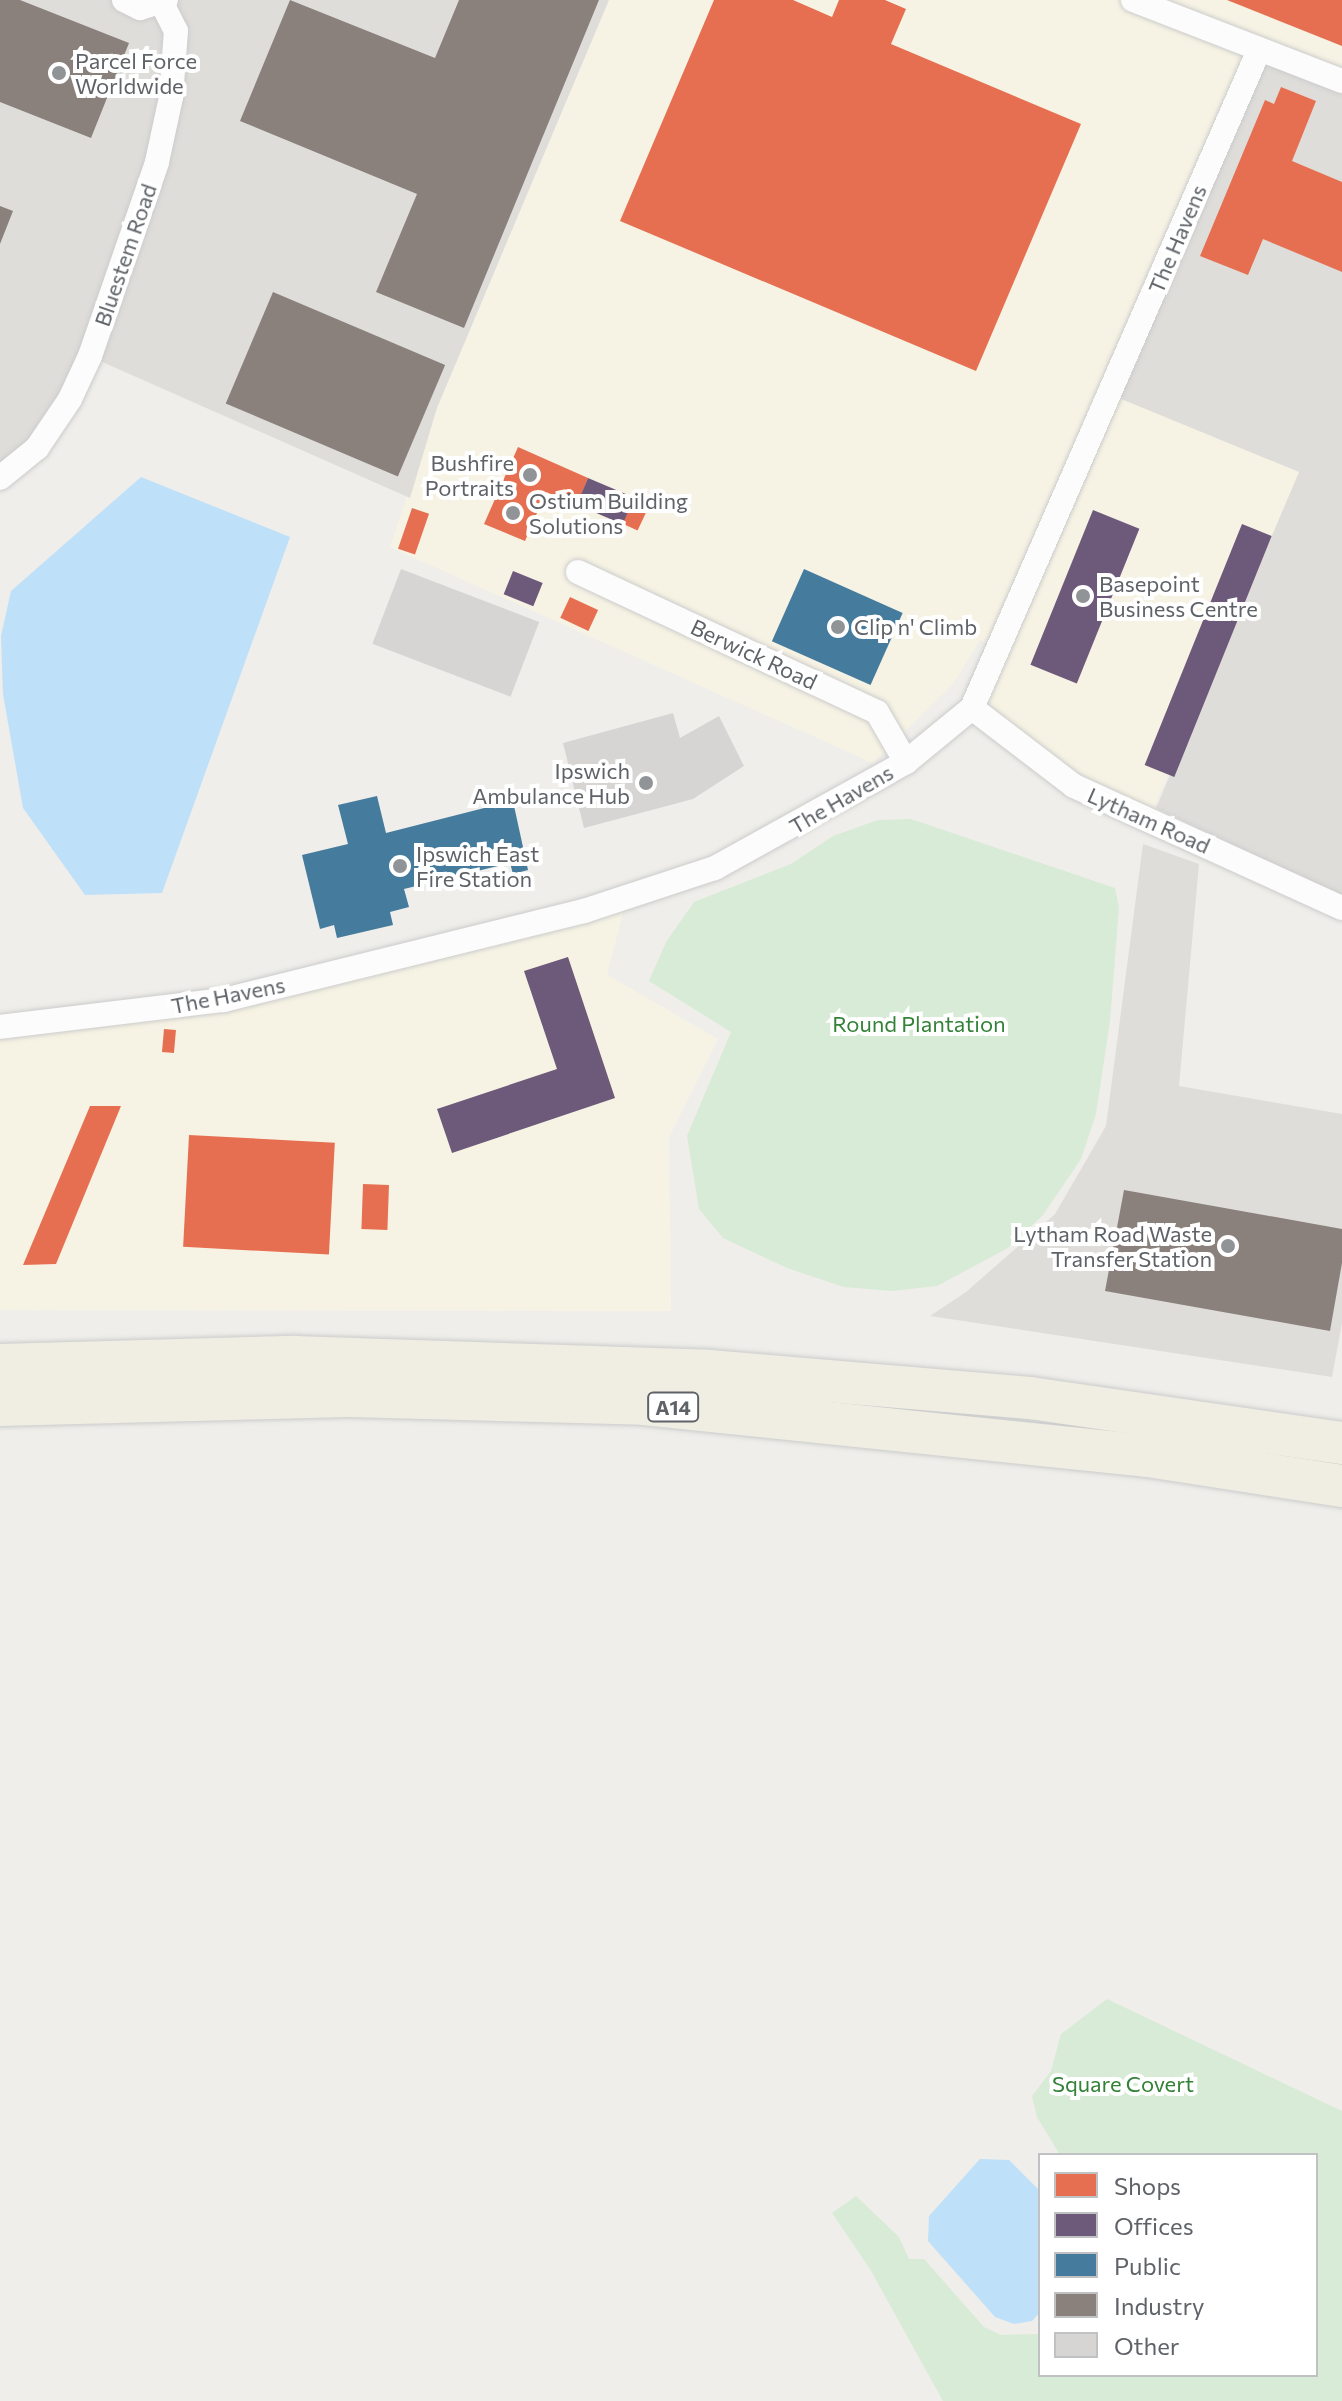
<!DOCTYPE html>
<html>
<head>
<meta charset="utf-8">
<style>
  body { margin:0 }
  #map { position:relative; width:1342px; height:2401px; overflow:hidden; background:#efeeea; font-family:Commissioner,sans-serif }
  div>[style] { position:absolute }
  .commercial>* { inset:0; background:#f7f3e4 }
  .industrial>* { inset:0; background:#dfddda }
  .green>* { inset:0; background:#d8ebd6 }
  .water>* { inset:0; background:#bfe0f9 }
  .shops>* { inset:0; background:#e76f51; transform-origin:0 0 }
  .offices>* { inset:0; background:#6d597a; transform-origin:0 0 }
  .public>* { inset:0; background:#457b9d; transform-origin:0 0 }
  .industry>* { inset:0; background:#8a817c; transform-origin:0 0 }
  .building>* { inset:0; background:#d6d5d3; transform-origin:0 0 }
  .roads { filter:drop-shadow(0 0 2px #cbcccc) drop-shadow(0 0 2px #cbcccc) }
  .street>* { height:24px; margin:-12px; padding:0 12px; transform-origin:12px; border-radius:12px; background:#fdfcfc }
  .highway>* { height:42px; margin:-21px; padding:0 21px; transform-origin:21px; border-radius:21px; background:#f0ede3 }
  .dots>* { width:22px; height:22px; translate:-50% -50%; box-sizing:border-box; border:4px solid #fff; border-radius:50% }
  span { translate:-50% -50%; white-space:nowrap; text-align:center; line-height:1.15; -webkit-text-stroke:8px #fff; paint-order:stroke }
  .shield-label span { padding:2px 6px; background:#fff; border:2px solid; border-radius:6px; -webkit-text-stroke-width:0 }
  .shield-label { font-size:20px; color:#5f6368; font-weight:700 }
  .poi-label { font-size:22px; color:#5f6368 }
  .left { translate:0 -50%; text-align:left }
  .right { translate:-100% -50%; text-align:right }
  .street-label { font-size:22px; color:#5f6368 }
  .park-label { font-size:22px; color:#348238 }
  .legend { position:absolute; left:1038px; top:2153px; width:280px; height:224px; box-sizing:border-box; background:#fff; border:2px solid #bfc1c3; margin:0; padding:10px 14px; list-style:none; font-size:24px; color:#5f6368 }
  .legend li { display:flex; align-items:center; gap:16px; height:40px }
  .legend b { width:40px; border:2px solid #bfc1c3 }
</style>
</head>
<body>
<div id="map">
  <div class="commercial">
    <div style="clip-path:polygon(609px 0,1342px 0,1342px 87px,1110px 394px,1300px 472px,1148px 820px,972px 708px,997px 648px,980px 640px,953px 684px,873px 763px,390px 547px,437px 408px)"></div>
    <div style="clip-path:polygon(627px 897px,607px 975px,718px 1039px,669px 1137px,671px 1311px,0 1310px,0 1027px,224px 1000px)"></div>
  </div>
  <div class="industrial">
    <div style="clip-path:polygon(0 0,609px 0,437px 408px,410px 498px,91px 357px,0 478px)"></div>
    <div style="clip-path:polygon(1259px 50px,1342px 87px,1342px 896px,1156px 808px,1299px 472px,1109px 394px)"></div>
    <div style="clip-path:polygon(1143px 844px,1199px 864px,1179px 1086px,1342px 1114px,1342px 1323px,1332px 1377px,930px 1316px,966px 1292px,1055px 1214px,1106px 1126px)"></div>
  </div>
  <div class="green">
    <div style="clip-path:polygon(911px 819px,1115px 888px,1119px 907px,1110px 1021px,1096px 1114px,1081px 1159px,1043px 1215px,1008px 1248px,937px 1286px,892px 1291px,844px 1287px,787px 1268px,723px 1238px,699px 1209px,687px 1136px,731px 1032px,649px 981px,666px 942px,694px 902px,791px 864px,833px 836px,878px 820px)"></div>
    <div style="clip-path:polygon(1107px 1999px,1342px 2111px,1342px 2401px,943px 2401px,870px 2269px,832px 2213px,856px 2196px,899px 2237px,909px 2259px,924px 2259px,984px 2327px,1001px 2335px,1040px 2334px,1040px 2375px,1316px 2375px,1316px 2155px,1060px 2155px,1037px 2117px,1032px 2096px,1051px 2071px,1061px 2034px)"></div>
  </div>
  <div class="water">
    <div style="clip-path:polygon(141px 477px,290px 537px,162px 893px,85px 895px,23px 808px,3px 694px,1px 636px,11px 591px)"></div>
    <div style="clip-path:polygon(980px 2159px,1009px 2160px,1040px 2191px,1040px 2312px,1032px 2321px,1014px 2324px,995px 2317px,928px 2241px,929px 2216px)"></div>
  </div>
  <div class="shops">
    <div style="clip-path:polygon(714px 0,793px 0,832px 17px,839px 0,885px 0,906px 9px,891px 44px,1081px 124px,976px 371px,620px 221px)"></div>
    <div style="clip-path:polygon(1227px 0,1342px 0,1342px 46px)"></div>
    <div style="clip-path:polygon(1281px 87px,1316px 101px,1292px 161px,1342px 182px,1342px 272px,1263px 239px,1248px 275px,1200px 256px,1265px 100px,1274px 104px)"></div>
    <div style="clip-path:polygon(518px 447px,588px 478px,577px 505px,546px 492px,525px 541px,484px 524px)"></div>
    <div style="left:634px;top:498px;width:17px;height:28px;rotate:25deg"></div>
    <div style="left:412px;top:508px;width:18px;height:43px;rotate:19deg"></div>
    <div style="left:570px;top:597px;width:31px;height:23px;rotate:25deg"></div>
    <div style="left:164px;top:1029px;width:12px;height:23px;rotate:5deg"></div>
    <div style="clip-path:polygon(90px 1106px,121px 1106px,56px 1264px,23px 1265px)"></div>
    <div style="left:189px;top:1135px;width:146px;height:112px;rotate:3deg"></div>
    <div style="left:363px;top:1184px;width:26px;height:45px;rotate:2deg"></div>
  </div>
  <div class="offices">
    <div style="left:588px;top:478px;width:50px;height:29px;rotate:23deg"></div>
    <div style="left:1093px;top:510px;width:50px;height:167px;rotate:22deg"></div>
    <div style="left:1242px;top:524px;width:32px;height:260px;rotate:22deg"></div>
    <div style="left:513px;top:571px;width:32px;height:25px;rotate:22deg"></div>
    <div style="clip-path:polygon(568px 957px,615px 1098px,452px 1153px,437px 1109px,557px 1069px,524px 971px)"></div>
  </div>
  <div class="public">
    <div style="left:804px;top:569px;width:108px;height:79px;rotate:24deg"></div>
    <div style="clip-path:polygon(511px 792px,528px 870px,513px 874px,510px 863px,404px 889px,409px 907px,390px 912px,393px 925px,337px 938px,334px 925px,320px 929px,302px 855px,348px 844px,338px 805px,377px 796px,386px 833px,496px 805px,494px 796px)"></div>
  </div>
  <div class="industry">
    <div style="clip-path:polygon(0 0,20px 0,129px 43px,91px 138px,0 102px)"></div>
    <div style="clip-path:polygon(290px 0,435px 58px,459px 0,599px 0,464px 328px,376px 292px,417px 194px,240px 121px)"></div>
    <div style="clip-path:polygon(0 206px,13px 211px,0 244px)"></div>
    <div style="left:273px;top:292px;width:187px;height:121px;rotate:23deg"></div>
    <div style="clip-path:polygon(1124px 1190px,1342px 1229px,1342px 1263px,1330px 1331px,1105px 1291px)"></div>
  </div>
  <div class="building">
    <div style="left:401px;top:569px;width:148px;height:80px;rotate:21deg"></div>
    <div style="clip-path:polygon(673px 713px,680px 738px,719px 716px,744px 766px,693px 799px,584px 828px,563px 743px)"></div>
  </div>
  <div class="roads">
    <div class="street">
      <div style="left:124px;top:0;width:18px;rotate:27deg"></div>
      <div style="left:140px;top:8px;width:27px;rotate:-17deg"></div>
      <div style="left:1133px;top:0;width:224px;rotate:21.2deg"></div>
      <div style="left:0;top:478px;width:48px;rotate:-39deg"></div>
      <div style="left:37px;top:448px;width:59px;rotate:-56deg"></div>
      <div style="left:70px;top:399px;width:47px;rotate:-65.1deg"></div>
      <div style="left:90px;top:356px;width:205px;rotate:-70.9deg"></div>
      <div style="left:157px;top:162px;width:66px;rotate:-77.8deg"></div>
      <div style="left:171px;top:97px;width:66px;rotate:-85.7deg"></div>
      <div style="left:176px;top:31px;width:30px;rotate:-117deg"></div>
      <div style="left:578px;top:572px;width:330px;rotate:25.1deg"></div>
      <div style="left:877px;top:712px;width:58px;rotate:59.9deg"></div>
      <div style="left:972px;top:708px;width:128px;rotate:37.4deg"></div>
      <div style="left:1074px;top:786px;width:294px;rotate:24.5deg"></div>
      <div style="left:0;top:1027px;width:226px;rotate:-6.9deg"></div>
      <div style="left:224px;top:1000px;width:371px;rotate:-13.9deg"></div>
      <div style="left:584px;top:911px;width:138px;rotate:-18.2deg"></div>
      <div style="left:715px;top:868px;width:218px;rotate:-29deg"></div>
      <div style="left:906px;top:762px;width:85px;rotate:-39.3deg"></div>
      <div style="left:972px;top:708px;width:718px;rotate:-66.43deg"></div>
    </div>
    <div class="highway">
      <div style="left:0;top:1365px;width:295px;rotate:-1.6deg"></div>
      <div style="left:295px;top:1357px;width:414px;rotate:1.9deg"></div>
      <div style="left:709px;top:1371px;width:322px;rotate:4.8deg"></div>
      <div style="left:1030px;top:1398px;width:315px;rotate:8.2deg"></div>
      <div style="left:0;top:1405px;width:348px;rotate:-1.5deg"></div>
      <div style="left:348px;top:1396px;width:296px;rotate:1.5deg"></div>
      <div style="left:644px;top:1404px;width:507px;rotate:5.89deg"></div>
      <div style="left:1148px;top:1456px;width:196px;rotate:8.8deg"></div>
    </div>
  </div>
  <div class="dots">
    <div style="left:59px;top:73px;background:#919496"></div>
    <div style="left:530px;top:475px;background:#919496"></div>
    <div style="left:513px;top:513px;background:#919496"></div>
    <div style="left:1083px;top:596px;background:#919496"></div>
    <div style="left:838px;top:627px;background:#919496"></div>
    <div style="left:646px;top:783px;background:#919496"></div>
    <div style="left:400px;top:866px;background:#919496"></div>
    <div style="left:1228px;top:1246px;background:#919496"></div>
  </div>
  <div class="shield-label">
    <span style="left:673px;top:1407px">A14</span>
  </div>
  <div class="poi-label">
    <span class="left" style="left:75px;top:73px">Parcel Force<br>Worldwide</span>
    <span class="right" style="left:514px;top:475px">Bushfire<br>Portraits</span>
    <span class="left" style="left:529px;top:513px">Ostium Building<br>Solutions</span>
    <span class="left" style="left:1099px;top:596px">Basepoint<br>Business Centre</span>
    <span class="left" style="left:854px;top:627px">Clip n' Climb</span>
    <span class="right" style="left:630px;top:783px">Ipswich<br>Ambulance Hub</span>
    <span class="left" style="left:416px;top:866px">Ipswich East<br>Fire Station</span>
    <span class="right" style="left:1212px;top:1246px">Lytham Road Waste<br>Transfer Station</span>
  </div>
  <div class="street-label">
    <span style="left:1177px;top:239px;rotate:-67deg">The Havens</span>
    <span style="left:125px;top:255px;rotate:-71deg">Bluestem Road</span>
    <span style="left:754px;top:654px;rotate:25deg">Berwick Road</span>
    <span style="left:841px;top:799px;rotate:-30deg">The Havens</span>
    <span style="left:1149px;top:820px;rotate:24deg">Lytham Road</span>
    <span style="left:228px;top:995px;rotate:-11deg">The Havens</span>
  </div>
  <div class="park-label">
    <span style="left:919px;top:1024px">Round Plantation</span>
    <span style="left:1123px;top:2084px">Square Covert</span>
  </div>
  <ul class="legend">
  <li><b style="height:22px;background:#e76f51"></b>Shops</li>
  <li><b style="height:22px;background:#6d597a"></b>Offices</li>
  <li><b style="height:22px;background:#457b9d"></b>Public</li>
  <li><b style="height:22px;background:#8a817c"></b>Industry</li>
  <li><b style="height:22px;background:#d6d5d3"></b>Other</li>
  </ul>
</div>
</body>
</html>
